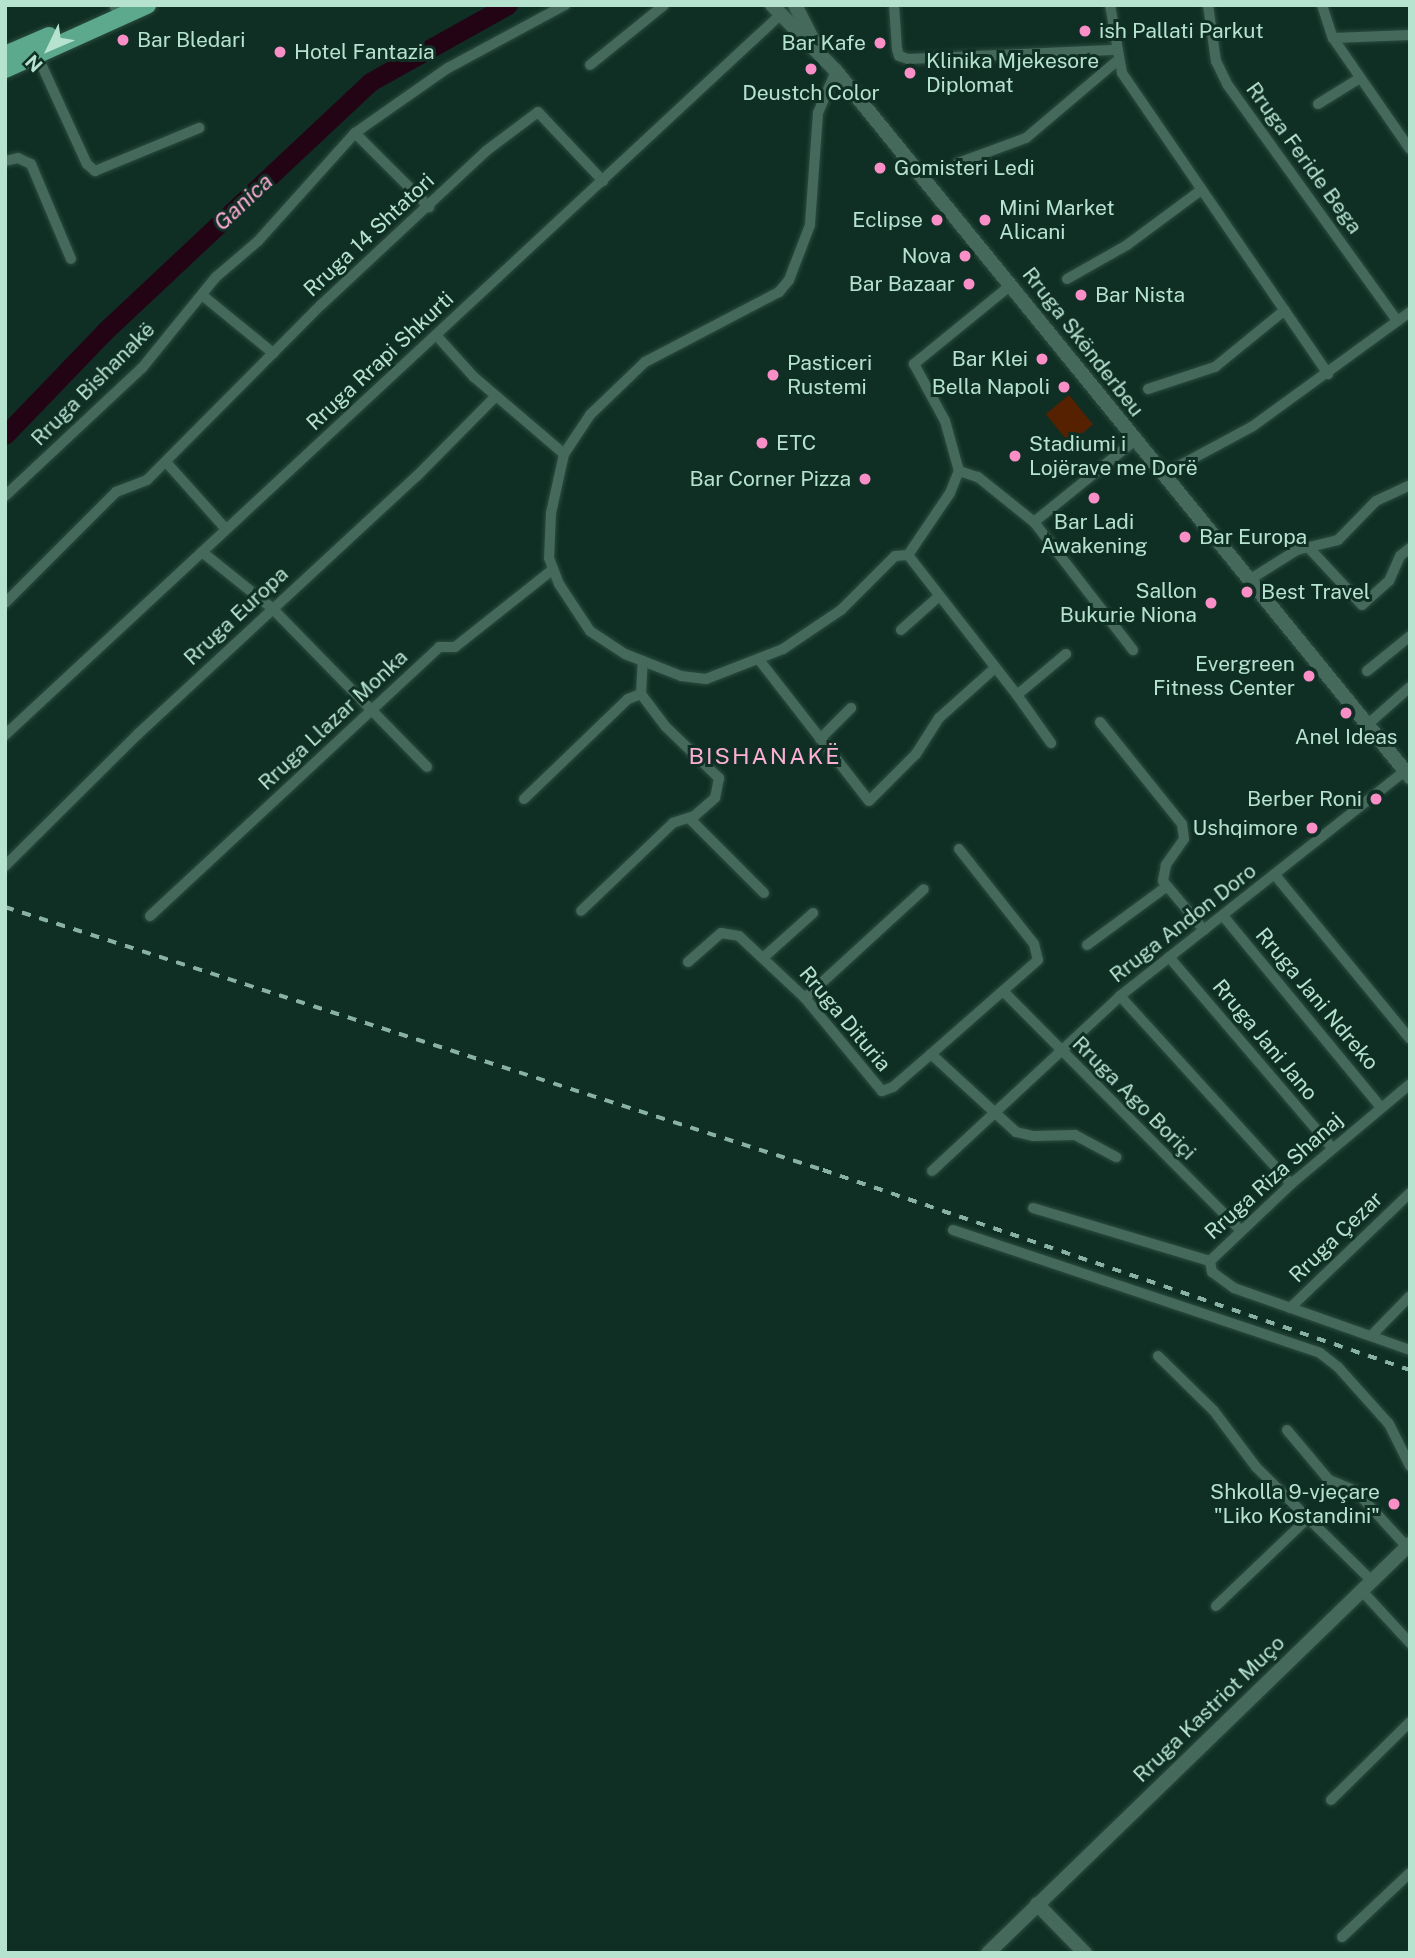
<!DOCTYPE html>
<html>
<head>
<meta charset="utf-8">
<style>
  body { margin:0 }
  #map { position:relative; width:1415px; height:1958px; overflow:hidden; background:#102f24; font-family:"Public Sans",sans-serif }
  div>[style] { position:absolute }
  .green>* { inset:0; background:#552100; transform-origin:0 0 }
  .river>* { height:19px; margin:-9.5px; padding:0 9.5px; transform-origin:9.5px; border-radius:9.5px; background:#230415 }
  .roads { filter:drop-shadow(0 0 2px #2b4c40) drop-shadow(0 0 2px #2b4c40) }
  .minor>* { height:10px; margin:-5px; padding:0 5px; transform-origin:5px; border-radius:5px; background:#45695b }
  .tertiary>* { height:14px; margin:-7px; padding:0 7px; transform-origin:7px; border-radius:7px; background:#45695b }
  .primary>* { height:18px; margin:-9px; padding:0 9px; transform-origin:9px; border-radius:9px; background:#5ca98d }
  .rail>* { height:3.5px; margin-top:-1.75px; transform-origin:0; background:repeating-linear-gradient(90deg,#8ab2a2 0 9px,transparent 0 18px) }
  .dots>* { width:19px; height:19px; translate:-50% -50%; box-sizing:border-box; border:4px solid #102f24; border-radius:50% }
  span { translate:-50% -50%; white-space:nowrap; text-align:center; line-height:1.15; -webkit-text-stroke:6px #102f24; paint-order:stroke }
  .poi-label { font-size:21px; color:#b6e2d0 }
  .left { translate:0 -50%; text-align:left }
  .right { translate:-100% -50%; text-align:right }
  .street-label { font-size:21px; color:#b6e2d0 }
  .water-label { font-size:23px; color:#fba9d2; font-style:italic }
  .neighbourhood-label { font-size:23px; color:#fbafd4; letter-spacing:2px }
  .frame { position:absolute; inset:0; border:7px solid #b6e2d0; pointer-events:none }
  .north { position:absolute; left:14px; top:14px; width:70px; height:70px; -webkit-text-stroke:5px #102f24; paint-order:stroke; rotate:226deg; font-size:19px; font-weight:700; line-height:28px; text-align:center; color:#b6e2d0 }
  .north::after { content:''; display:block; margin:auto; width:24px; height:32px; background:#b6e2d0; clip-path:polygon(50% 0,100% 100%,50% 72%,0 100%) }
</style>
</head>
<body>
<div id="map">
  <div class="green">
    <div style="left:1069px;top:395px;width:38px;height:30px;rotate:51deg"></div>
  </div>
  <div class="river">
    <div style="left:5px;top:435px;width:144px;rotate:-46.1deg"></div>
    <div style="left:105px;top:331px;width:364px;rotate:-43.2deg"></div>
    <div style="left:370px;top:82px;width:158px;rotate:-29.2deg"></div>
  </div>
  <div class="roads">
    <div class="minor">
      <div style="left:115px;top:5px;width:2px;rotate:90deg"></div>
      <div style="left:894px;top:5px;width:44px;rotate:86.1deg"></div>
      <div style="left:897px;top:49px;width:7px;rotate:74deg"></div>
      <div style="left:899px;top:56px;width:9px;rotate:18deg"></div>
      <div style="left:908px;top:59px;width:210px;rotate:-2.5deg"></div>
      <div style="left:1110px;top:5px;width:69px;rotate:80deg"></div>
      <div style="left:1122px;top:73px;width:365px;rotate:55.6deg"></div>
      <div style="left:1208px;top:5px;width:57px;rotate:81.9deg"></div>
      <div style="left:1216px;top:61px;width:25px;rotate:64deg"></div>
      <div style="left:1227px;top:84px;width:292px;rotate:54.3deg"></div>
      <div style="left:1322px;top:5px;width:35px;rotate:72deg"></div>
      <div style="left:1333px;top:38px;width:135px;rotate:55.3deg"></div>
      <div style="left:1333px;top:38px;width:77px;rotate:-2.2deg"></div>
      <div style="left:37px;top:55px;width:120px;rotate:65.4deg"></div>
      <div style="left:87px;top:164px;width:11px;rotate:41deg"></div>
      <div style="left:95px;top:171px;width:113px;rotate:-22.5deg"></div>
      <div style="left:590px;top:65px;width:95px;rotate:-39deg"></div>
      <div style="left:836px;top:71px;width:46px;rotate:113.2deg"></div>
      <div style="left:818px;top:113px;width:112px;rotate:94.1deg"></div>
      <div style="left:810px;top:225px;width:59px;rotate:110.9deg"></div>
      <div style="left:789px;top:280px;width:16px;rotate:130deg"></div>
      <div style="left:779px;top:292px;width:151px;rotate:152.4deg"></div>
      <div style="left:645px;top:362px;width:76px;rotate:136.1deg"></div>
      <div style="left:590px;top:415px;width:47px;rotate:123.7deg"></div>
      <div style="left:564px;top:454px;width:60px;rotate:102.4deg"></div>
      <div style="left:551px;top:513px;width:45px;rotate:92.5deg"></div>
      <div style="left:549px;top:558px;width:28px;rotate:69deg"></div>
      <div style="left:559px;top:584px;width:56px;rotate:56.6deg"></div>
      <div style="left:590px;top:631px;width:42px;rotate:33.3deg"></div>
      <div style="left:625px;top:654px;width:60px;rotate:21.4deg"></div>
      <div style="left:681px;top:676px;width:25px;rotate:7deg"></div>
      <div style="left:706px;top:679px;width:83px;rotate:-21.3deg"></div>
      <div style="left:783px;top:649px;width:70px;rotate:-33.9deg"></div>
      <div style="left:841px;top:610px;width:76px;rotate:-45deg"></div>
      <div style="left:895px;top:556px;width:13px;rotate:-4deg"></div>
      <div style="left:908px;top:555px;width:75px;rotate:-55.9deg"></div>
      <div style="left:950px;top:493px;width:24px;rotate:-68deg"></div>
      <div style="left:959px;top:471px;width:52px;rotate:-105.6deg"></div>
      <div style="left:945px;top:421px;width:65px;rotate:-118.5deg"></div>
      <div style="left:914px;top:364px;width:125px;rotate:-39.2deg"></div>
      <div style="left:1318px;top:104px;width:49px;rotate:-31.8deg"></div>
      <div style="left:355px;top:133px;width:105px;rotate:45deg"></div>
      <div style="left:5px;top:161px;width:13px;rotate:-13deg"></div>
      <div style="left:18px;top:158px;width:14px;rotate:25deg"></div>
      <div style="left:31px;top:164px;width:103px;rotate:67.2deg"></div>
      <div style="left:958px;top:163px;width:72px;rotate:-20.2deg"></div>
      <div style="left:1026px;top:138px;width:121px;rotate:-40.3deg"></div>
      <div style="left:1067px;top:279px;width:69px;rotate:-29.5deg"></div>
      <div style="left:1127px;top:245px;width:92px;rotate:-36.6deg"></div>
      <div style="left:202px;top:295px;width:92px;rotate:39.2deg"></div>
      <div style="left:436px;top:335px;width:57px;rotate:47.9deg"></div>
      <div style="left:474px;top:377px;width:118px;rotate:40.5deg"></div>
      <div style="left:1148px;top:389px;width:71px;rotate:-18.2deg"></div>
      <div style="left:1215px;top:367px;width:90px;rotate:-39.2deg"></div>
      <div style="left:166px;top:462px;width:90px;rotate:48.2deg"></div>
      <div style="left:959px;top:471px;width:20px;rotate:18deg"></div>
      <div style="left:978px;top:477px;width:72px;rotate:38.8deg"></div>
      <div style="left:1034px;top:522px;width:162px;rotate:52.3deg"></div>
      <div style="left:1164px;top:474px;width:101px;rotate:-28.3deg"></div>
      <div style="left:1253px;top:426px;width:194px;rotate:-36deg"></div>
      <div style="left:5px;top:496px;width:187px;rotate:-43.1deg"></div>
      <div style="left:142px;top:368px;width:117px;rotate:-50.9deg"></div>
      <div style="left:216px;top:277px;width:55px;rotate:-40.6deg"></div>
      <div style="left:258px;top:241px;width:145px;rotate:-48.1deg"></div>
      <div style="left:355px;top:133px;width:113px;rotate:-35deg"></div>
      <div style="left:448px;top:68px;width:133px;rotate:-28.3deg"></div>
      <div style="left:1034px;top:522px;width:129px;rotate:-39deg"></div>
      <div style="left:1308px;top:547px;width:79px;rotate:47deg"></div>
      <div style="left:1362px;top:605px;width:36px;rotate:-42deg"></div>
      <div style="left:1389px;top:581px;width:27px;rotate:-66deg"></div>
      <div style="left:1400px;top:556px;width:13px;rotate:-39deg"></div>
      <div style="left:202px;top:552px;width:90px;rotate:38.7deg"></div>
      <div style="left:272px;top:608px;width:222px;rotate:45.7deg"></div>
      <div style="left:908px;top:555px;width:177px;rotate:52.1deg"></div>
      <div style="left:1017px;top:695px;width:64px;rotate:-39.9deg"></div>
      <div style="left:1249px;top:580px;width:57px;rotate:-32deg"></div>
      <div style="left:1297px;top:550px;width:42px;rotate:-13.7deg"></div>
      <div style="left:1338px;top:540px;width:54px;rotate:-45.7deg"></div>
      <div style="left:1376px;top:501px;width:38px;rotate:-25deg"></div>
      <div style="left:5px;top:603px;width:157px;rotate:-45deg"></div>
      <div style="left:116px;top:492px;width:33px;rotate:-21deg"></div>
      <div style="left:147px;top:480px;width:247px;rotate:-45.2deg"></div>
      <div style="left:321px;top:305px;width:226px;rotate:-43deg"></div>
      <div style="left:486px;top:151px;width:65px;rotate:-36.9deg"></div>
      <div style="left:538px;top:112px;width:95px;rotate:46.7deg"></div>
      <div style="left:901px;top:630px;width:50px;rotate:-41.7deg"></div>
      <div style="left:760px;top:661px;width:177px;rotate:52.1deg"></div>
      <div style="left:869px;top:801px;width:66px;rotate:-45deg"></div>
      <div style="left:916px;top:754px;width:43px;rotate:-57.4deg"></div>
      <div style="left:939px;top:718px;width:75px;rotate:-41.8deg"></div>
      <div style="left:1367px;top:671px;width:55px;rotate:-39.1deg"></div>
      <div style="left:641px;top:694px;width:33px;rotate:-87deg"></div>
      <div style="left:1017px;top:695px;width:59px;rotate:54.7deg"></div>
      <div style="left:1100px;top:722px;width:131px;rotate:51.2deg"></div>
      <div style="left:1182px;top:824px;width:15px;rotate:82deg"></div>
      <div style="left:1184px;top:839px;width:32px;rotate:125deg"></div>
      <div style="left:1166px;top:865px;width:16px;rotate:101deg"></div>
      <div style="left:1163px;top:881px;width:64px;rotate:50.1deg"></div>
      <div style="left:1367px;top:725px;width:57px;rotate:-41.5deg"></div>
      <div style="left:5px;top:735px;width:1058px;rotate:-42.89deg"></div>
      <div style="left:820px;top:739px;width:44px;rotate:-45deg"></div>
      <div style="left:524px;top:799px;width:144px;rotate:-43.9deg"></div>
      <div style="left:628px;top:699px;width:14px;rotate:-21deg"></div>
      <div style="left:641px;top:694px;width:41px;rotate:52.9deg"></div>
      <div style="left:666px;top:727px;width:74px;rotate:43.9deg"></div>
      <div style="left:719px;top:778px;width:20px;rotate:101deg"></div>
      <div style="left:715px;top:798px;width:28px;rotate:139deg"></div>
      <div style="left:694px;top:816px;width:22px;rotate:162deg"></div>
      <div style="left:673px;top:823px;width:127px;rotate:136.3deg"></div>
      <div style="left:689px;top:818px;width:106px;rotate:45deg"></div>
      <div style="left:959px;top:849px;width:121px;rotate:51.7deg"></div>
      <div style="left:1034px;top:944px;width:16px;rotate:76deg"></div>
      <div style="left:1038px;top:960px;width:142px;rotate:138.7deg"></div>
      <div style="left:931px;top:1054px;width:115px;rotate:42.5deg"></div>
      <div style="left:1016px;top:1132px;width:18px;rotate:13deg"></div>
      <div style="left:1034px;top:1136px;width:41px;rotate:-1.4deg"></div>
      <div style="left:1075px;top:1135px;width:47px;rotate:28.2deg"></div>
      <div style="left:5px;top:866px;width:187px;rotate:-44.8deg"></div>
      <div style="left:138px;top:734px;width:380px;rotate:-42.8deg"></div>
      <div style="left:417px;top:476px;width:112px;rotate:-45.4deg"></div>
      <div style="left:1275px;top:875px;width:212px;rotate:50.5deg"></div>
      <div style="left:150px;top:916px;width:395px;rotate:-42.9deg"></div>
      <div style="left:439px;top:647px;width:16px"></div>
      <div style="left:455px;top:647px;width:124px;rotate:-38.4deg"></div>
      <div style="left:1224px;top:917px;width:245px;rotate:50.5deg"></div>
      <div style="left:1087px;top:945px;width:98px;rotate:-36.3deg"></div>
      <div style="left:764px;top:957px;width:66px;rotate:-41.9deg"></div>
      <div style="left:1169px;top:957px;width:251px;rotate:49.5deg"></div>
      <div style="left:688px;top:962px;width:44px;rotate:-41.3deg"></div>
      <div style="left:721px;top:933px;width:18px;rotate:9deg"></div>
      <div style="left:739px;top:936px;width:91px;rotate:43.2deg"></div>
      <div style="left:805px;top:998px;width:121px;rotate:50.4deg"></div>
      <div style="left:882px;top:1091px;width:12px;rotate:-20deg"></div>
      <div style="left:893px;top:1087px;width:50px;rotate:-41deg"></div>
      <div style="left:1004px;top:992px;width:335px;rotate:45.2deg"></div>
      <div style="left:1120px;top:996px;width:254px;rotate:47.7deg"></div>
      <div style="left:805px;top:998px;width:161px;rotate:-42.5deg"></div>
      <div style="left:932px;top:1171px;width:257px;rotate:-42.9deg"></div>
      <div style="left:1120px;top:996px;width:363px;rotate:-38.3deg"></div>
      <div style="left:1033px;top:1208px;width:185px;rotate:16.7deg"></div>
      <div style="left:1210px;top:1261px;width:112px;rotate:-43.5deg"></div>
      <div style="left:1291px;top:1184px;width:155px;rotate:-40deg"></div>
      <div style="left:953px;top:1230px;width:387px;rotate:18.5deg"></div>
      <div style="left:1320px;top:1353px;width:23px;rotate:38deg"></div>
      <div style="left:1338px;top:1367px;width:76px;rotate:48.2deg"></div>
      <div style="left:1389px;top:1424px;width:47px;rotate:63.4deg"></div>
      <div style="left:1210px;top:1261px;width:11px;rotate:80deg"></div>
      <div style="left:1212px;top:1272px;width:27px;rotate:36deg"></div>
      <div style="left:1234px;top:1288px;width:187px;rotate:19.4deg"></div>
      <div style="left:1290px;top:1308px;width:166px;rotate:-43.8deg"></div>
      <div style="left:1372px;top:1335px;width:54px;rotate:-45.7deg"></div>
      <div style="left:1158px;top:1356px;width:78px;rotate:44.5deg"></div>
      <div style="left:1214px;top:1411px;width:70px;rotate:53.1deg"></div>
      <div style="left:1256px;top:1467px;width:163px;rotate:44.5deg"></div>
      <div style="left:1287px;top:1430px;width:65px;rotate:50deg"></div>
      <div style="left:1329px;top:1480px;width:29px;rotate:22deg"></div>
      <div style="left:1356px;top:1491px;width:76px;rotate:47.7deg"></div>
      <div style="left:1362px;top:1591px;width:71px;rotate:47.3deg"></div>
      <div style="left:1216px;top:1606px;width:127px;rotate:-43.7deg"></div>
      <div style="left:1331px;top:1800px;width:111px;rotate:-44.6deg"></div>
      <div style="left:1342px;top:1937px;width:93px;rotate:-43.3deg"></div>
    </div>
    <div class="tertiary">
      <div style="left:772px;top:5px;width:92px;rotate:45.9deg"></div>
      <div style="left:836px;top:71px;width:910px;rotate:50.89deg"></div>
      <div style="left:795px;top:5px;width:44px;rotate:62.9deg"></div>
      <div style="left:1037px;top:1904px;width:69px;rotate:45.6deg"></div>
      <div style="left:988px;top:1953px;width:588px;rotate:-44.1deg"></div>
    </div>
    <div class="primary">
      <div style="left:5px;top:55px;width:48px;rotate:-23.4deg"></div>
      <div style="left:5px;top:69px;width:156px;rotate:-24.3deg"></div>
    </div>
  </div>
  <div class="rail">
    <div style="left:5px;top:907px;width:859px;rotate:17.82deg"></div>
    <div style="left:823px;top:1170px;width:620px;rotate:18.81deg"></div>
  </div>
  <div class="dots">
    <div style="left:1085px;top:31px;background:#fa8fc7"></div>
    <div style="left:123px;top:40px;background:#fa8fc7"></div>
    <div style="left:880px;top:43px;background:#fa8fc7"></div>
    <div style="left:280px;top:52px;background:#fa8fc7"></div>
    <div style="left:811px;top:69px;background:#fa8fc7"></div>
    <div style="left:910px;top:73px;background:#fa8fc7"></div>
    <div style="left:880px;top:168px;background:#fa8fc7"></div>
    <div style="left:937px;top:220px;background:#fa8fc7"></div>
    <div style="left:985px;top:220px;background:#fa8fc7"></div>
    <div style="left:965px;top:256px;background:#fa8fc7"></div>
    <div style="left:969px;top:284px;background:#fa8fc7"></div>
    <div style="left:1081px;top:295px;background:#fa8fc7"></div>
    <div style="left:1042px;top:359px;background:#fa8fc7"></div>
    <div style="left:773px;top:375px;background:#fa8fc7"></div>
    <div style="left:1064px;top:387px;background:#fa8fc7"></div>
    <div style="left:762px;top:443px;background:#fa8fc7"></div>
    <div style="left:1015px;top:456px;background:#fa8fc7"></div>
    <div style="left:865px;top:479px;background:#fa8fc7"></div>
    <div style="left:1094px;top:498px;background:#fa8fc7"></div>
    <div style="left:1185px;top:537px;background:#fa8fc7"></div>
    <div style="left:1247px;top:592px;background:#fa8fc7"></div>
    <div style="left:1211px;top:603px;background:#fa8fc7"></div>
    <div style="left:1309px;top:676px;background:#fa8fc7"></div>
    <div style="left:1346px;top:713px;background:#fa8fc7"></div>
    <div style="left:1376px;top:799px;background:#fa8fc7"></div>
    <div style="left:1312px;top:828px;background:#fa8fc7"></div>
    <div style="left:1394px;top:1504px;background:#fa8fc7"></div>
  </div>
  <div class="poi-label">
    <span class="left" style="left:1099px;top:31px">ish Pallati Parkut</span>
    <span class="left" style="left:137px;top:40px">Bar Bledari</span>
    <span class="right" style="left:866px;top:43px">Bar Kafe</span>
    <span class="left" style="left:294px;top:52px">Hotel Fantazia</span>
    <span class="left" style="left:926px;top:73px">Klinika Mjekesore<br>Diplomat</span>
    <span style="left:811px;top:93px">Deustch Color</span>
    <span class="left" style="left:894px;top:168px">Gomisteri Ledi</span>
    <span class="left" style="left:999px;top:220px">Mini Market<br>Alicani</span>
    <span class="right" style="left:923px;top:220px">Eclipse</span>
    <span class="right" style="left:951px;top:256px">Nova</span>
    <span class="right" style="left:955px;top:284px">Bar Bazaar</span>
    <span class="left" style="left:1095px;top:295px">Bar Nista</span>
    <span class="right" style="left:1028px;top:359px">Bar Klei</span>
    <span class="left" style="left:787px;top:375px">Pasticeri<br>Rustemi</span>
    <span class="right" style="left:1050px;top:387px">Bella Napoli</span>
    <span class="left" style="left:776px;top:443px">ETC</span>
    <span class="left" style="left:1029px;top:456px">Stadiumi i<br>Lojërave me Dorë</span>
    <span class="right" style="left:851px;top:479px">Bar Corner Pizza</span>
    <span style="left:1094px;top:534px">Bar Ladi<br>Awakening</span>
    <span class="left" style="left:1199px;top:537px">Bar Europa</span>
    <span class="right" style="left:1197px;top:603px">Sallon<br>Bukurie Niona</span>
    <span class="left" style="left:1261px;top:592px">Best Travel</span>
    <span class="right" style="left:1295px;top:676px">Evergreen<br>Fitness Center</span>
    <span style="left:1346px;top:737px">Anel Ideas</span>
    <span class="right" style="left:1362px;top:799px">Berber Roni</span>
    <span class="right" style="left:1298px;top:828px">Ushqimore</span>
    <span class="right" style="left:1380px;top:1504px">Shkolla 9-vjeçare<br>"Liko Kostandini"</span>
  </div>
  <div class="street-label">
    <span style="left:1304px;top:158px;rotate:54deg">Rruga Feride Bega</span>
    <span style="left:369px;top:235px;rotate:-43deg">Rruga 14 Shtatori</span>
    <span style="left:1083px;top:342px;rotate:52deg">Rruga Skënderbeu</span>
    <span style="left:380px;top:361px;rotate:-43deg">Rruga Rrapi Shkurti</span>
    <span style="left:93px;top:384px;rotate:-45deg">Rruga Bishanakë</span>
    <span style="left:236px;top:616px;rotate:-43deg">Rruga Europa</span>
    <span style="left:333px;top:720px;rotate:-43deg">Rruga Llazar Monka</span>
    <span style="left:1183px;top:923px;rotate:-38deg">Rruga Andon Doro</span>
    <span style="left:1317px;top:999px;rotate:50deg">Rruga Jani Ndreko</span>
    <span style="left:845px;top:1019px;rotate:50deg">Rruga Dituria</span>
    <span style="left:1265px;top:1040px;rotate:50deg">Rruga Jani Jano</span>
    <span style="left:1134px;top:1098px;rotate:45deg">Rruga Ago Boriçi</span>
    <span style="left:1274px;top:1176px;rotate:-42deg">Rruga Riza Shanaj</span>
    <span style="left:1336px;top:1237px;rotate:-44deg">Rruga Çezar</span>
    <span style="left:1209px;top:1709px;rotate:-44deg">Rruga Kastriot Muço</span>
  </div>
  <div class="water-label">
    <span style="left:243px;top:202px;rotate:-43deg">Ganica</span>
  </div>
  <div class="neighbourhood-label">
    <span style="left:765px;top:756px">BISHANAKË</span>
  </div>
  <div class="frame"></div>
  <div class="north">N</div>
</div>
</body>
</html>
